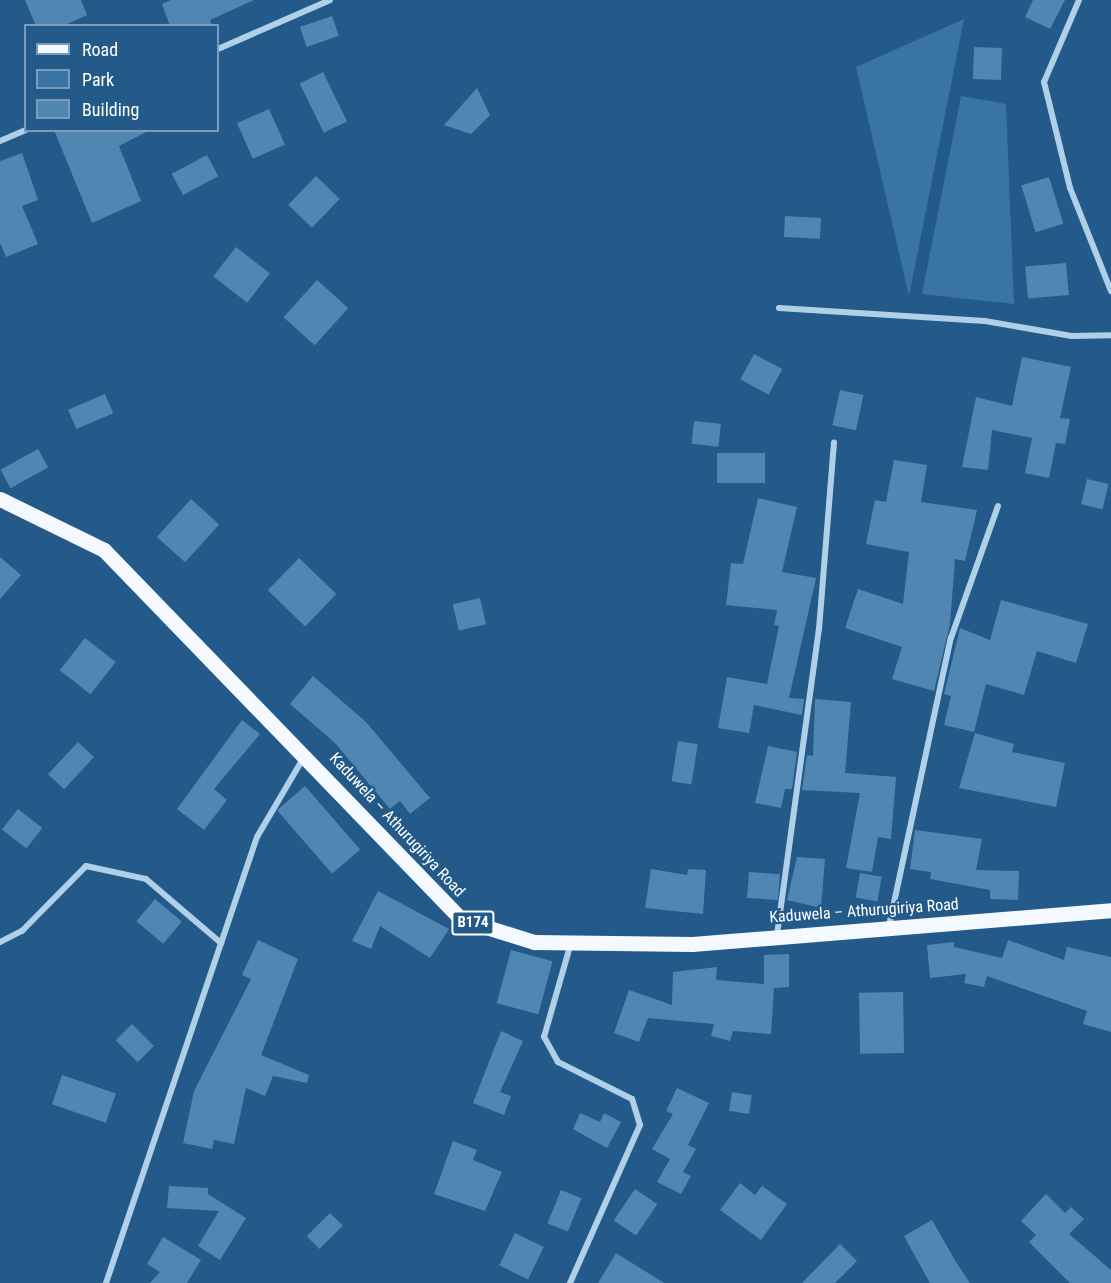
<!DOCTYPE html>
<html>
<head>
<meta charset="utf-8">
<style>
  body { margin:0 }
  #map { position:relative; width:1111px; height:1283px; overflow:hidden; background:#235a89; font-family:"Roboto Condensed",sans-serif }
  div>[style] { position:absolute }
  .green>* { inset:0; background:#3874a6 }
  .building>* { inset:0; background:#5086b2; transform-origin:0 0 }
  .street>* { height:6px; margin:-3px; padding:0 3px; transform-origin:3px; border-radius:3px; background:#b0d0ea }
  .primary>* { height:15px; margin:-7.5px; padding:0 7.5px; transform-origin:7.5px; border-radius:7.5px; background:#f3f9fe }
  span { translate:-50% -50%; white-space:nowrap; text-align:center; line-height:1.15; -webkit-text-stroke:4.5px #235a89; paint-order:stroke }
  .shield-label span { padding:2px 4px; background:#235a89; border:2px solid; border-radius:4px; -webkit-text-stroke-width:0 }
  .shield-label { font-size:15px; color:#fff; font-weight:700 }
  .street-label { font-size:16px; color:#fff }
  .legend { position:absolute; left:24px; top:24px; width:195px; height:108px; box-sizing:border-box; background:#235a89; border:2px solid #7b9cb8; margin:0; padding:8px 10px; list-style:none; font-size:18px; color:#fff }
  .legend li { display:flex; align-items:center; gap:12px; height:30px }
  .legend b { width:30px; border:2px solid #7b9cb8 }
</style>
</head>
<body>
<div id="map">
  <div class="green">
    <div style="clip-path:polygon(964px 19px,909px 296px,856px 67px)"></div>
    <div style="clip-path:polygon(961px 96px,1006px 104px,1014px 304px,922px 294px)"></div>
  </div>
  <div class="building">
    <div style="clip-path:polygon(25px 0,81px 0,87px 15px,63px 26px,36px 26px)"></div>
    <div style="clip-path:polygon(171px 0,254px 0,210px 20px,212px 26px,170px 26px,162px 4px)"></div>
    <div style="clip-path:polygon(1033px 0,1065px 0,1050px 29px,1025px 17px)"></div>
    <div style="left:332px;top:16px;width:21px;height:34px;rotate:71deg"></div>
    <div style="left:974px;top:47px;width:28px;height:32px;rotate:2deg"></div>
    <div style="left:323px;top:72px;width:55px;height:26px;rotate:64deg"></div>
    <div style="clip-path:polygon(477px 88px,490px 115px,471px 134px,444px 125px)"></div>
    <div style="left:269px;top:109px;width:39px;height:35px;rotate:66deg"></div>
    <div style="clip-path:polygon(54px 130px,150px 130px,119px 146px,141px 201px,92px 223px)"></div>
    <div style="clip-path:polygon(22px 153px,38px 200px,22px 206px,38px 244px,6px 257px,0 243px,0 161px)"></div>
    <div style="left:207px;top:155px;width:24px;height:40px;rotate:62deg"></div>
    <div style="left:316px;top:176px;width:33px;height:40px;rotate:44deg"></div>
    <div style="left:1049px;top:177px;width:49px;height:29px;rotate:73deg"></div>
    <div style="left:785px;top:216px;width:36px;height:21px;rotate:3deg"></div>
    <div style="left:236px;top:247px;width:43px;height:37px;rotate:38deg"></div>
    <div style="left:1066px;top:263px;width:32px;height:41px;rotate:85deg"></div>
    <div style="left:317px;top:280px;width:42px;height:50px;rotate:42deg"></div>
    <div style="left:754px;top:354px;width:32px;height:29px;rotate:28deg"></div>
    <div style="clip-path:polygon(1022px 357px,1071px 367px,1060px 418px,1070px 419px,1065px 444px,1056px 443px,1049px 478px,1025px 473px,1032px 438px,992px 430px,988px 470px,962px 467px,976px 397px,1012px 406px)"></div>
    <div style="left:840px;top:390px;width:24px;height:36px;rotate:12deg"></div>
    <div style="left:105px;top:394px;width:21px;height:40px;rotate:67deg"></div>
    <div style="left:694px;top:421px;width:27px;height:23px;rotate:6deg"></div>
    <div style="left:38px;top:449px;width:21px;height:43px;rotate:61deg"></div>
    <div style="left:765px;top:453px;width:30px;height:48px;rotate:90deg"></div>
    <div style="clip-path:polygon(894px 460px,927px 465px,921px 502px,977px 510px,965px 561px,955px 559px,950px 624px,934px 691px,892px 679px,902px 647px,845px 628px,858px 589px,903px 604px,909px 552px,866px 544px,875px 500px,886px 502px)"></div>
    <div style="left:1087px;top:479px;width:22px;height:26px;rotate:13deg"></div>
    <div style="clip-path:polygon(758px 498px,797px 507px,782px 572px,816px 578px,789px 698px,804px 699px,802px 715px,754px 705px,749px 733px,718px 728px,727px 677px,767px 684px,779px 626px,774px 625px,777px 610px,726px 605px,731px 563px,743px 564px)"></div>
    <div style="left:191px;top:499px;width:38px;height:51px;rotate:42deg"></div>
    <div style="clip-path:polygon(0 557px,21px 575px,0 599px)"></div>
    <div style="left:299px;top:558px;width:52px;height:45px;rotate:44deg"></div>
    <div style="left:480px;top:598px;width:27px;height:28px;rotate:77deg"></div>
    <div style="clip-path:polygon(1001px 600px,1088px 624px,1076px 663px,1037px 651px,1024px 695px,986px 684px,974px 732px,944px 725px,951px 696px,944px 694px,960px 628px,990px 640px)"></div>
    <div style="left:85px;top:638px;width:39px;height:41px;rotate:38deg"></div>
    <div style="clip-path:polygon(313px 676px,366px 722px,430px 798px,410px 814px,400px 801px,390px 809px,335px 743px,290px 704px)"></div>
    <div style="clip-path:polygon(815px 699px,851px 702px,845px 773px,896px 777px,891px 839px,878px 837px,872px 872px,846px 868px,860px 793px,802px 790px,807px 755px,813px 756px)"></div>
    <div style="clip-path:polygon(242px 720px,260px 734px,214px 789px,227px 800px,204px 830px,177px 809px)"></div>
    <div style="clip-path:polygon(975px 733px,1014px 744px,1012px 752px,1065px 763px,1056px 807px,959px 788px)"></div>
    <div style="left:678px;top:741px;width:20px;height:41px;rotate:9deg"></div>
    <div style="left:78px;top:742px;width:22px;height:44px;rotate:43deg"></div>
    <div style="clip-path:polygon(768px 746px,797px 752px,792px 789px,785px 789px,781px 808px,755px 803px)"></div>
    <div style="left:305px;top:786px;width:84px;height:37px;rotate:49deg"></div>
    <div style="left:18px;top:809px;width:31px;height:26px;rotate:38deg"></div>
    <div style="clip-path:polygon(915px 830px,982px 839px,976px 870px,1019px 871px,1018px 900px,990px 899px,990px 890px,930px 879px,931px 872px,910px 869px)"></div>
    <div style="clip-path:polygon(797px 857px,825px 859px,821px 908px,787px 900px)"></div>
    <div style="clip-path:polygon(651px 869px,687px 875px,688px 869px,706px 870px,703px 914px,645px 908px)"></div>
    <div style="left:749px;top:872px;width:31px;height:26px;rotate:4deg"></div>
    <div style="left:860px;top:873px;width:22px;height:25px;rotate:10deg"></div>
    <div style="clip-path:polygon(378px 891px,449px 929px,430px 958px,380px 926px,371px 949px,352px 941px)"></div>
    <div style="left:155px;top:899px;width:35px;height:29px;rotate:40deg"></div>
    <div style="clip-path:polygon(258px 940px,298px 959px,261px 1055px,309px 1075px,307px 1083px,273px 1076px,265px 1096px,246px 1088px,234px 1144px,214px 1140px,212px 1149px,183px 1143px,194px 1091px,251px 979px,242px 975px)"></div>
    <div style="clip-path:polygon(1008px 940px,1064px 960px,1067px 947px,1111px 957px,1111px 1032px,1083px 1024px,1087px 1011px,987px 976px,984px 987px,964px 983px,966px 974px,930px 978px,927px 945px,954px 942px,954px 947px,1002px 958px)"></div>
    <div style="left:511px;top:950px;width:43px;height:55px;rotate:15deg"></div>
    <div style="clip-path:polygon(789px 954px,789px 987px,774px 988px,771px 1034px,733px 1031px,730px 1041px,711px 1036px,714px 1024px,648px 1018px,639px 1042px,614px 1033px,629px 990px,672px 1005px,673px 972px,717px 967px,716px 980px,764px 984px,764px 955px)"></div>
    <div style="left:903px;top:992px;width:61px;height:44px;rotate:89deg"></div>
    <div style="left:132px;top:1024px;width:31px;height:23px;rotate:45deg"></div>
    <div style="clip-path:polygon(501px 1031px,523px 1041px,500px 1092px,511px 1096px,504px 1115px,473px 1103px)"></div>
    <div style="left:62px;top:1075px;width:57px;height:31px;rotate:19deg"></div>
    <div style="clip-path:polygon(677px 1088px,709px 1103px,688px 1145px,696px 1149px,683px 1172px,691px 1176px,681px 1194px,657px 1182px,670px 1159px,652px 1149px,673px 1114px,666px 1111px)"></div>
    <div style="left:732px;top:1092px;width:20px;height:19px;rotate:9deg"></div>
    <div style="clip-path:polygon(580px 1113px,600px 1122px,604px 1113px,621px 1122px,607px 1148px,573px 1129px)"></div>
    <div style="clip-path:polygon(453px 1141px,477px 1150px,473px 1160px,502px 1172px,485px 1211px,434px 1194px)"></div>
    <div style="clip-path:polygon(740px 1183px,755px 1195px,762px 1186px,787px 1204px,761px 1240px,720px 1210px)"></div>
    <div style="clip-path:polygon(169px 1186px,208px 1188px,208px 1194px,246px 1218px,220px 1260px,198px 1246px,219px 1211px,167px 1208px)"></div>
    <div style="left:635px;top:1189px;width:27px;height:38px;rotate:34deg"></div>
    <div style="left:561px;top:1190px;width:22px;height:36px;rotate:22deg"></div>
    <div style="clip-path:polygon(1046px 1194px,1065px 1213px,1071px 1207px,1084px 1219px,1069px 1234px,1111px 1270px,1111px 1283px,1070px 1283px,1029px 1242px,1036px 1235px,1021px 1221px)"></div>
    <div style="left:330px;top:1213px;width:18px;height:33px;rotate:45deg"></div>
    <div style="clip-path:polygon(932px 1220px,956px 1262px,970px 1283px,930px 1283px,904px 1236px)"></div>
    <div style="left:515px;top:1233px;width:32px;height:36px;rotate:26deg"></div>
    <div style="clip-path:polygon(163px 1237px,201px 1260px,187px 1283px,150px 1283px,160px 1272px,147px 1264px)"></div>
    <div style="clip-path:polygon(840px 1244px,857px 1261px,835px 1283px,802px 1283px)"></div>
    <div style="clip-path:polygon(616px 1253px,664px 1283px,598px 1283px)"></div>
  </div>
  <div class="street">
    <div style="left:1079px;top:0;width:89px;rotate:113.1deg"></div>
    <div style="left:1044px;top:82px;width:109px;rotate:76.2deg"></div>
    <div style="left:1070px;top:188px;width:111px;rotate:68.3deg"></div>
    <div style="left:218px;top:49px;width:122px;rotate:-23.6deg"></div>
    <div style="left:0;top:141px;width:28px;rotate:-23deg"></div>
    <div style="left:779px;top:308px;width:206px;rotate:3.6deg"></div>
    <div style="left:985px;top:321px;width:88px;rotate:9.8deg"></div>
    <div style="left:1072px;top:336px;width:39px;rotate:-1deg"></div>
    <div style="left:889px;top:926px;width:295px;rotate:-77.9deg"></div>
    <div style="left:951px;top:638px;width:140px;rotate:-70.4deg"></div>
    <div style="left:777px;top:935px;width:309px;rotate:-82.2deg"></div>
    <div style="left:819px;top:629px;width:187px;rotate:-85.4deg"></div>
    <div style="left:0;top:942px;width:25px;rotate:-27deg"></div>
    <div style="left:22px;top:931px;width:91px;rotate:-45.4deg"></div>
    <div style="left:86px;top:866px;width:61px;rotate:12.2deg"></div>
    <div style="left:146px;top:879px;width:99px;rotate:40.5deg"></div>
    <div style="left:106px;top:1283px;width:471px;rotate:-71.3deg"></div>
    <div style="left:257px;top:837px;width:93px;rotate:-59.6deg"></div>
    <div style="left:570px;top:1283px;width:173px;rotate:-66.1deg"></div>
    <div style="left:640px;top:1125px;width:27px;rotate:-107deg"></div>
    <div style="left:632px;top:1099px;width:83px;rotate:-153.4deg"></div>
    <div style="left:558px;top:1062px;width:29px;rotate:-119deg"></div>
    <div style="left:544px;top:1037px;width:98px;rotate:-74deg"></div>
  </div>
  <div class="primary">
    <div style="left:0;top:499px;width:116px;rotate:26.1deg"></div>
    <div style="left:104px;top:550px;width:513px;rotate:45.95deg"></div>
    <div style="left:461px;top:919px;width:77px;rotate:17.5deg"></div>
    <div style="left:534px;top:942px;width:158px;rotate:0.7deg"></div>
    <div style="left:692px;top:944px;width:420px;rotate:-4.6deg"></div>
  </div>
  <div class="shield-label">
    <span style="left:473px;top:923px">B174</span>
  </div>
  <div class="street-label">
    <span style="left:397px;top:825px;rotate:47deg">Kaduwela – Athurugiriya Road</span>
    <span style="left:864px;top:911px;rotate:-4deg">Kaduwela – Athurugiriya Road</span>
  </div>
  <ul class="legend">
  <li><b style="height:8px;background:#f3f9fe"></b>Road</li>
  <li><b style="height:16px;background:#3874a6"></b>Park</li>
  <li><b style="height:16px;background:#5086b2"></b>Building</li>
  </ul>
</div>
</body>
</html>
